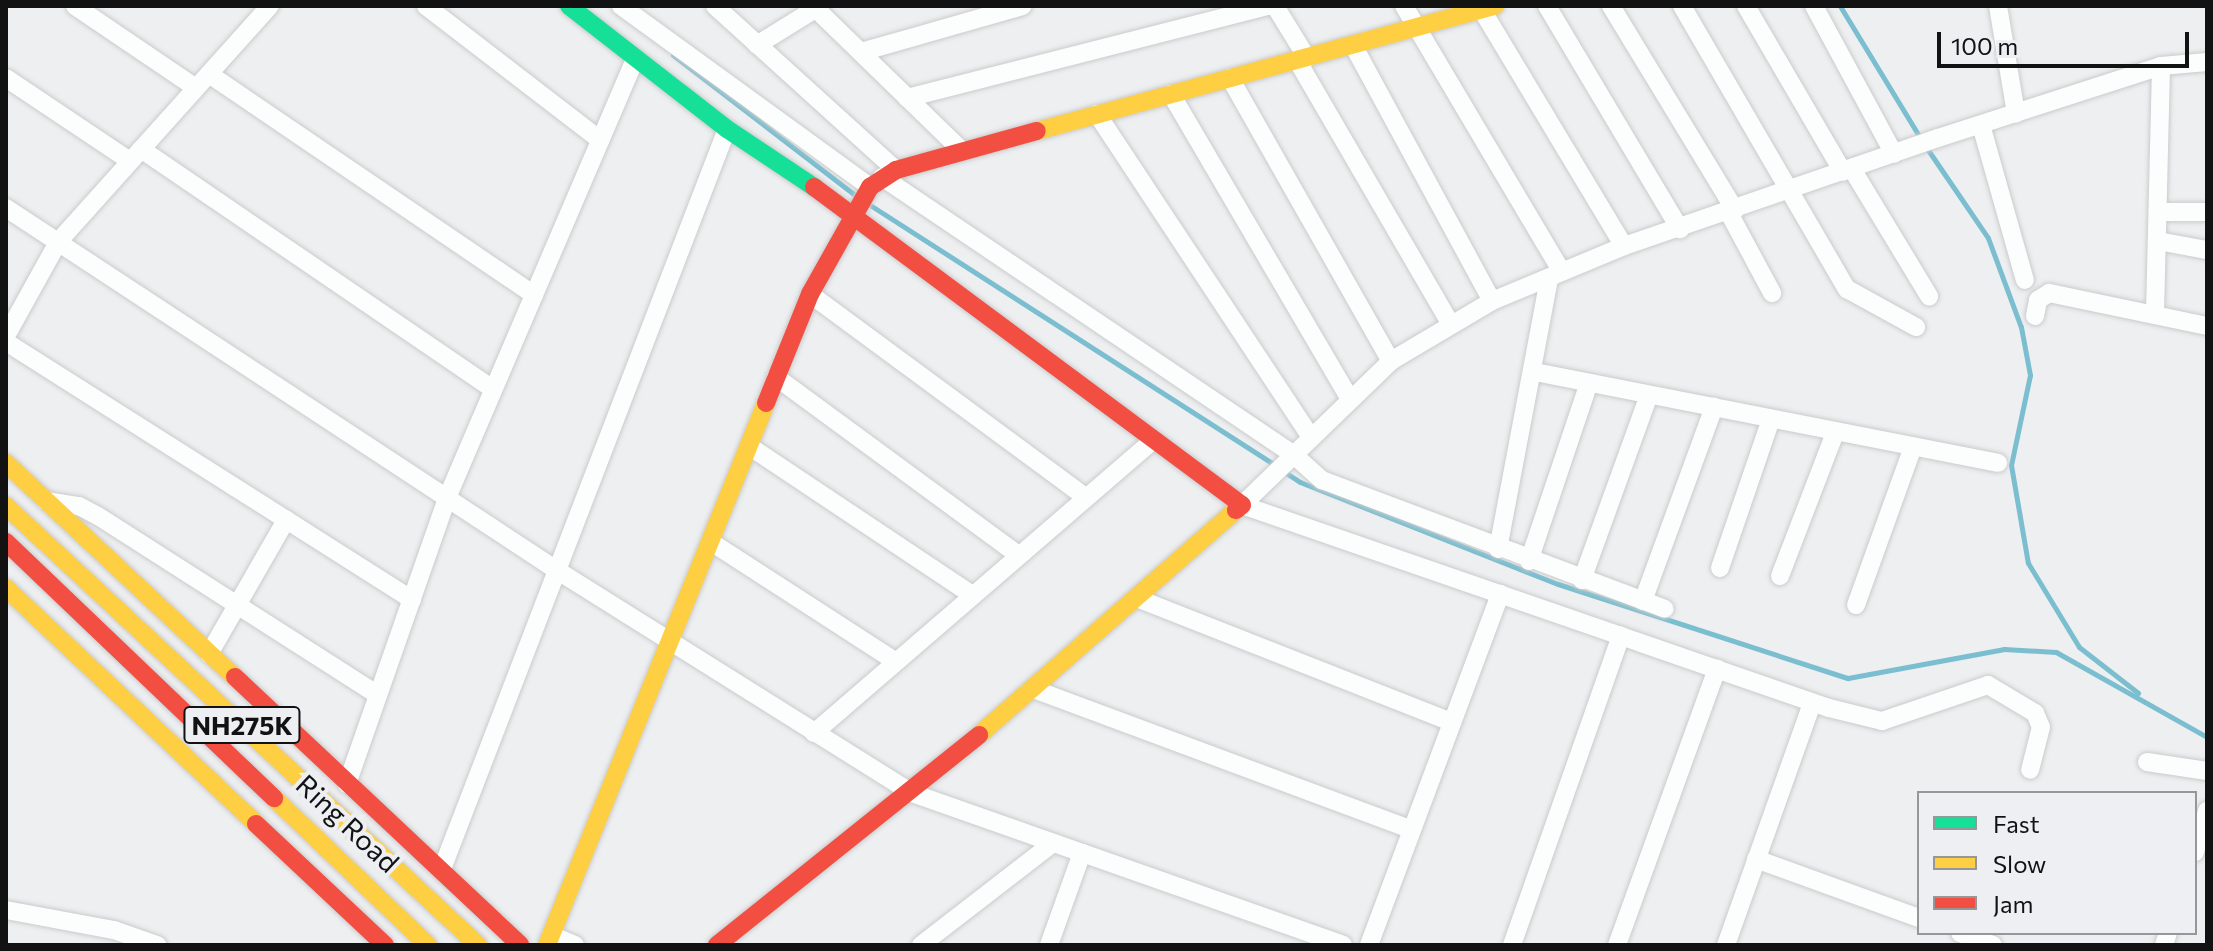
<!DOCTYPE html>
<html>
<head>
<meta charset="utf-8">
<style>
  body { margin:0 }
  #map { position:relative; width:2213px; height:951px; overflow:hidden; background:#eeeff1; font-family:Commissioner,sans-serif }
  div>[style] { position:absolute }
  .stream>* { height:5px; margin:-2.5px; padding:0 2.5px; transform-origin:2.5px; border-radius:2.5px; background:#7abed0 }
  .roads { filter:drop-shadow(0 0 2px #cacbcc) drop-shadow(0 0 2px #cacbcc) }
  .street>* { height:18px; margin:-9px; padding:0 9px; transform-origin:9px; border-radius:9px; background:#fcfdfd }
  .fast>* { height:18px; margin:-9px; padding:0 9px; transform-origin:9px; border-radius:9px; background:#16e098 }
  .slow>* { height:18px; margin:-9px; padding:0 9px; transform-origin:9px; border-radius:9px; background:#ffcf43 }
  .jam>* { height:18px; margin:-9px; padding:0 9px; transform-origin:9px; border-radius:9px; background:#f24e42 }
  span { translate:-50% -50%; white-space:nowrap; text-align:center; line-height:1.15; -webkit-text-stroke:8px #edeff2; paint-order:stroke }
  .shield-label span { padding:2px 6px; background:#edeff2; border:2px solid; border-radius:6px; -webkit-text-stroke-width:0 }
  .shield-label { font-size:26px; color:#121213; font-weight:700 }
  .street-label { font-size:28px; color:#121213 }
  .frame { position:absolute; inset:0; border:8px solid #121213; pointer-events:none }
  .legend { position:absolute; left:1917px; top:791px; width:280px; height:144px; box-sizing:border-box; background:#edeff2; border:2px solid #959799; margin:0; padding:10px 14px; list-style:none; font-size:24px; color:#121213 }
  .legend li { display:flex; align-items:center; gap:16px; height:40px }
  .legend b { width:40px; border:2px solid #959799 }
  .scale { position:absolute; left:1937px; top:32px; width:252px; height:36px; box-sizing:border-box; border:4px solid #121213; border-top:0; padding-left:10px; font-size:24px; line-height:28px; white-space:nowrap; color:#121213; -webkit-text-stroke:6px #edeff2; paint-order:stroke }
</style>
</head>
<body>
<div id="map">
  <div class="stream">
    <div style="left:1840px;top:6px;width:156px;rotate:58.7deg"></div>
    <div style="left:673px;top:55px;width:230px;rotate:37.6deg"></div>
    <div style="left:1926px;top:147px;width:110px;rotate:55.7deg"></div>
    <div style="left:1988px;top:238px;width:95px;rotate:69.7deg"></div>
    <div style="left:2021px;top:327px;width:49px;rotate:79.4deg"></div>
    <div style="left:2030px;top:375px;width:92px;rotate:101.9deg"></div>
    <div style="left:2011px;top:465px;width:99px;rotate:80.2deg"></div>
    <div style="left:2028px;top:563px;width:98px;rotate:58.7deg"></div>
    <div style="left:2079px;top:647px;width:75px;rotate:37.9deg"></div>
    <div style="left:870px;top:205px;width:481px;rotate:32.7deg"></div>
    <div style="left:1283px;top:471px;width:20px;rotate:33deg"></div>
    <div style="left:1300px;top:482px;width:277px;rotate:21.6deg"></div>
    <div style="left:1558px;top:584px;width:305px;rotate:18deg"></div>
    <div style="left:1848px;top:678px;width:159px;rotate:-10.5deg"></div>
    <div style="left:2004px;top:649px;width:52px;rotate:3.3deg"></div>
    <div style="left:2056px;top:652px;width:173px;rotate:29.4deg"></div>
  </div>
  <div class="roads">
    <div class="street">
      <div style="left:75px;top:6px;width:146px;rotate:34.1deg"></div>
      <div style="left:426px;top:6px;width:220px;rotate:37.6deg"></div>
      <div style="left:621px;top:6px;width:308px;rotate:36deg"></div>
      <div style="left:715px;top:6px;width:244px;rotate:42.2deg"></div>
      <div style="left:813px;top:6px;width:208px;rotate:44.2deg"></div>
      <div style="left:1275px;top:6px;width:61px;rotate:58.4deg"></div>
      <div style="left:1404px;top:6px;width:309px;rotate:59.3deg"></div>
      <div style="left:1547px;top:6px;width:260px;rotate:59.2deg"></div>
      <div style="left:1611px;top:6px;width:239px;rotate:58.7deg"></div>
      <div style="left:1682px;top:6px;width:328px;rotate:59.8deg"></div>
      <div style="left:1847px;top:289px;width:79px;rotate:28.8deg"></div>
      <div style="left:1746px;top:6px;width:192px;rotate:59.7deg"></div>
      <div style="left:1814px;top:6px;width:168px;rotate:61.6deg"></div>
      <div style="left:1998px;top:6px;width:109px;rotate:80.5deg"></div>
      <div style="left:1482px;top:10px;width:275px;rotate:59deg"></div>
      <div style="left:757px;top:45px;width:74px;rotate:-31.8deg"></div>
      <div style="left:1353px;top:45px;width:291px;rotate:61.5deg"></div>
      <div style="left:861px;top:52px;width:168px;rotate:-15.9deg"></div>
      <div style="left:1297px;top:60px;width:306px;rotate:59.8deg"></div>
      <div style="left:209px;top:74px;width:393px;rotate:34.2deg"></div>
      <div style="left:6px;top:78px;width:149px;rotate:33.8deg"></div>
      <div style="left:1230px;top:78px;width:326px;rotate:60.4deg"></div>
      <div style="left:1171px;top:94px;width:354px;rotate:59.6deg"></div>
      <div style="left:907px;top:98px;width:374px;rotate:-14.3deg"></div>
      <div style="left:1097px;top:114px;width:386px;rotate:56.5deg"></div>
      <div style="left:1981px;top:125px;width:161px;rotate:74.2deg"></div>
      <div style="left:141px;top:149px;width:426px;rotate:34.3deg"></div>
      <div style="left:1852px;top:169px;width:149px;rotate:58.8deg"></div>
      <div style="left:882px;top:177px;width:497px;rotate:34deg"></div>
      <div style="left:1294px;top:455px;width:38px;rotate:42deg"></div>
      <div style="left:1322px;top:480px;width:366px;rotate:20.6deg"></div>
      <div style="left:6px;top:208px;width:661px;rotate:33.33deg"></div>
      <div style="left:558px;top:571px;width:418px;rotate:32.1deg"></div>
      <div style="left:912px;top:793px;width:457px;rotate:19.4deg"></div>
      <div style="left:2159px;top:212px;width:48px"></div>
      <div style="left:1729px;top:213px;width:91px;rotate:61.7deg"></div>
      <div style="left:2158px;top:241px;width:50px;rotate:10.4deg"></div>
      <div style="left:810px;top:294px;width:339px;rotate:36.4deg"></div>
      <div style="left:2155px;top:313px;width:247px;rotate:-88.6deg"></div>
      <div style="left:2035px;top:316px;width:16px;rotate:-79deg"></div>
      <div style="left:2038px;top:300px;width:13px;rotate:-32deg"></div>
      <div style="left:2049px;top:293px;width:161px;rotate:11.8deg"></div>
      <div style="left:6px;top:336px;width:107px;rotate:-61deg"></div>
      <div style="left:58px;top:242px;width:317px;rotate:-48.1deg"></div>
      <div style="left:6px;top:342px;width:481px;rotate:32.4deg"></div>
      <div style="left:1535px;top:372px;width:472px;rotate:11.1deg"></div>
      <div style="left:776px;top:377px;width:299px;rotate:36.3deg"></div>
      <div style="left:749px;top:446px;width:267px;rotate:33.7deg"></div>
      <div style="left:46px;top:501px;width:33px;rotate:9deg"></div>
      <div style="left:79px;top:506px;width:21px;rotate:28deg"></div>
      <div style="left:98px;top:516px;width:332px;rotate:32.6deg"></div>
      <div style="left:1242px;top:505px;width:207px;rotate:-44deg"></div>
      <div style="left:1391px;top:361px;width:117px;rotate:-30.7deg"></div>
      <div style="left:1492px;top:301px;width:143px;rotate:-22.6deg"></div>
      <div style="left:1624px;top:246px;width:332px;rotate:-19deg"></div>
      <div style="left:1938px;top:138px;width:234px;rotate:-17.9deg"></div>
      <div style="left:2161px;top:66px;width:46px;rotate:-5deg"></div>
      <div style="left:1242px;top:505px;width:621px;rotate:19.08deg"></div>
      <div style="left:1829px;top:708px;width:55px;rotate:13.8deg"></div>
      <div style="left:1882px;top:721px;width:112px;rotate:-18.8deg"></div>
      <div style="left:1988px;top:685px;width:55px;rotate:30.8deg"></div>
      <div style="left:2035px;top:713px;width:15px;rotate:67deg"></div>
      <div style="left:2041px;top:727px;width:44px;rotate:104.3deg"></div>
      <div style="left:711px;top:542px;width:219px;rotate:32.9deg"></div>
      <div style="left:1498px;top:549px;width:276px;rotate:-79.3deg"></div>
      <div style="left:1529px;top:561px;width:188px;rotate:-71.4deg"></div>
      <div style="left:1720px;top:568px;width:157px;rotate:-71.1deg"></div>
      <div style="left:1780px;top:576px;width:153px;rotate:-69deg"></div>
      <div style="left:1582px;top:580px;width:197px;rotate:-70.1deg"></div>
      <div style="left:1139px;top:599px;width:336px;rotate:21.5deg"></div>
      <div style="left:1643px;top:601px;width:207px;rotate:-69.9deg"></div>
      <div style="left:1856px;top:605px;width:168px;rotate:-70.2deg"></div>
      <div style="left:209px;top:654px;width:155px;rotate:-60.1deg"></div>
      <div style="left:1036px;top:690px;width:401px;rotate:20.4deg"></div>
      <div style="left:814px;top:733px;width:445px;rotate:-40.8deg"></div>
      <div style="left:2147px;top:762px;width:61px;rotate:8.5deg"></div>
      <div style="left:347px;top:784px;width:303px;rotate:-70.7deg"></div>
      <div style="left:447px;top:498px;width:478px;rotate:-66.8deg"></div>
      <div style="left:2195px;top:852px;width:43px;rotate:-73.7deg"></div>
      <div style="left:1756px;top:859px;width:173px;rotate:19.9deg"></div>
      <div style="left:442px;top:869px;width:793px;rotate:-68.94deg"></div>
      <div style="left:6px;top:910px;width:110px;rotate:10.5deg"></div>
      <div style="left:114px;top:930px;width:46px;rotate:19.2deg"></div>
      <div style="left:1960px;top:933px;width:35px;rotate:20deg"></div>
      <div style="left:551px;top:935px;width:26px;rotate:23deg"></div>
      <div style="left:921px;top:945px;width:167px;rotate:-37.7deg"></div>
      <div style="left:1049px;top:945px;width:98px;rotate:-70.3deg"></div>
      <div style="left:1369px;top:945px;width:375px;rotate:-69.5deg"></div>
      <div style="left:1512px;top:945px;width:328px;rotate:-70.6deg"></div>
      <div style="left:1617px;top:945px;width:294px;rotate:-70.1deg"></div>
      <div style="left:1726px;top:945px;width:257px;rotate:-70.4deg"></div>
      <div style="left:2164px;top:945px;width:13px;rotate:-72deg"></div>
    </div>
    <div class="fast">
      <div style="left:569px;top:6px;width:200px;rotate:37.9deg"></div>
      <div style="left:727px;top:129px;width:105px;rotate:33.7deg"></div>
    </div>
    <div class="slow">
      <div style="left:1037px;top:131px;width:475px;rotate:-15.3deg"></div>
      <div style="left:6px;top:463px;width:313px;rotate:43.1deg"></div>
      <div style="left:6px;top:506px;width:645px;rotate:42.93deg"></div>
      <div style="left:6px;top:588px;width:344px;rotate:43.3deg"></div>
      <div style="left:979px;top:735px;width:342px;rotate:-41.2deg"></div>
      <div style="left:274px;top:798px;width:213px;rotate:43.7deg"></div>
      <div style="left:547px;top:945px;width:585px;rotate:-68deg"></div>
    </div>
    <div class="jam">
      <div style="left:814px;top:187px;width:533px;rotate:36.61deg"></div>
      <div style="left:1242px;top:505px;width:8px;rotate:140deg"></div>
      <div style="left:766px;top:403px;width:118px;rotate:-68deg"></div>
      <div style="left:810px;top:294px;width:123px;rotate:-60.7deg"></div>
      <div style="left:870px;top:187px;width:31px;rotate:-33deg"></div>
      <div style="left:896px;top:170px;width:146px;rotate:-15.5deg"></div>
      <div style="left:6px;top:542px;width:371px;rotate:43.7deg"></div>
      <div style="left:235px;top:677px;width:391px;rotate:43.2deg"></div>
      <div style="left:256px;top:824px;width:177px;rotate:43.2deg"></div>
      <div style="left:717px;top:945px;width:336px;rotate:-38.7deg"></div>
    </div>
  </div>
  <div class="shield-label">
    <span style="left:242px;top:725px">NH275K</span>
  </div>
  <div class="street-label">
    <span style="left:348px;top:823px;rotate:43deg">Ring Road</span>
  </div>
  <div class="frame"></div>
  <ul class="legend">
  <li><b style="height:10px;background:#16e098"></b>Fast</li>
  <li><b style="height:10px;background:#ffcf43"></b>Slow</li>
  <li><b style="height:10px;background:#f24e42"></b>Jam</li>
  </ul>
  <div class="scale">100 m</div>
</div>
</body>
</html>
